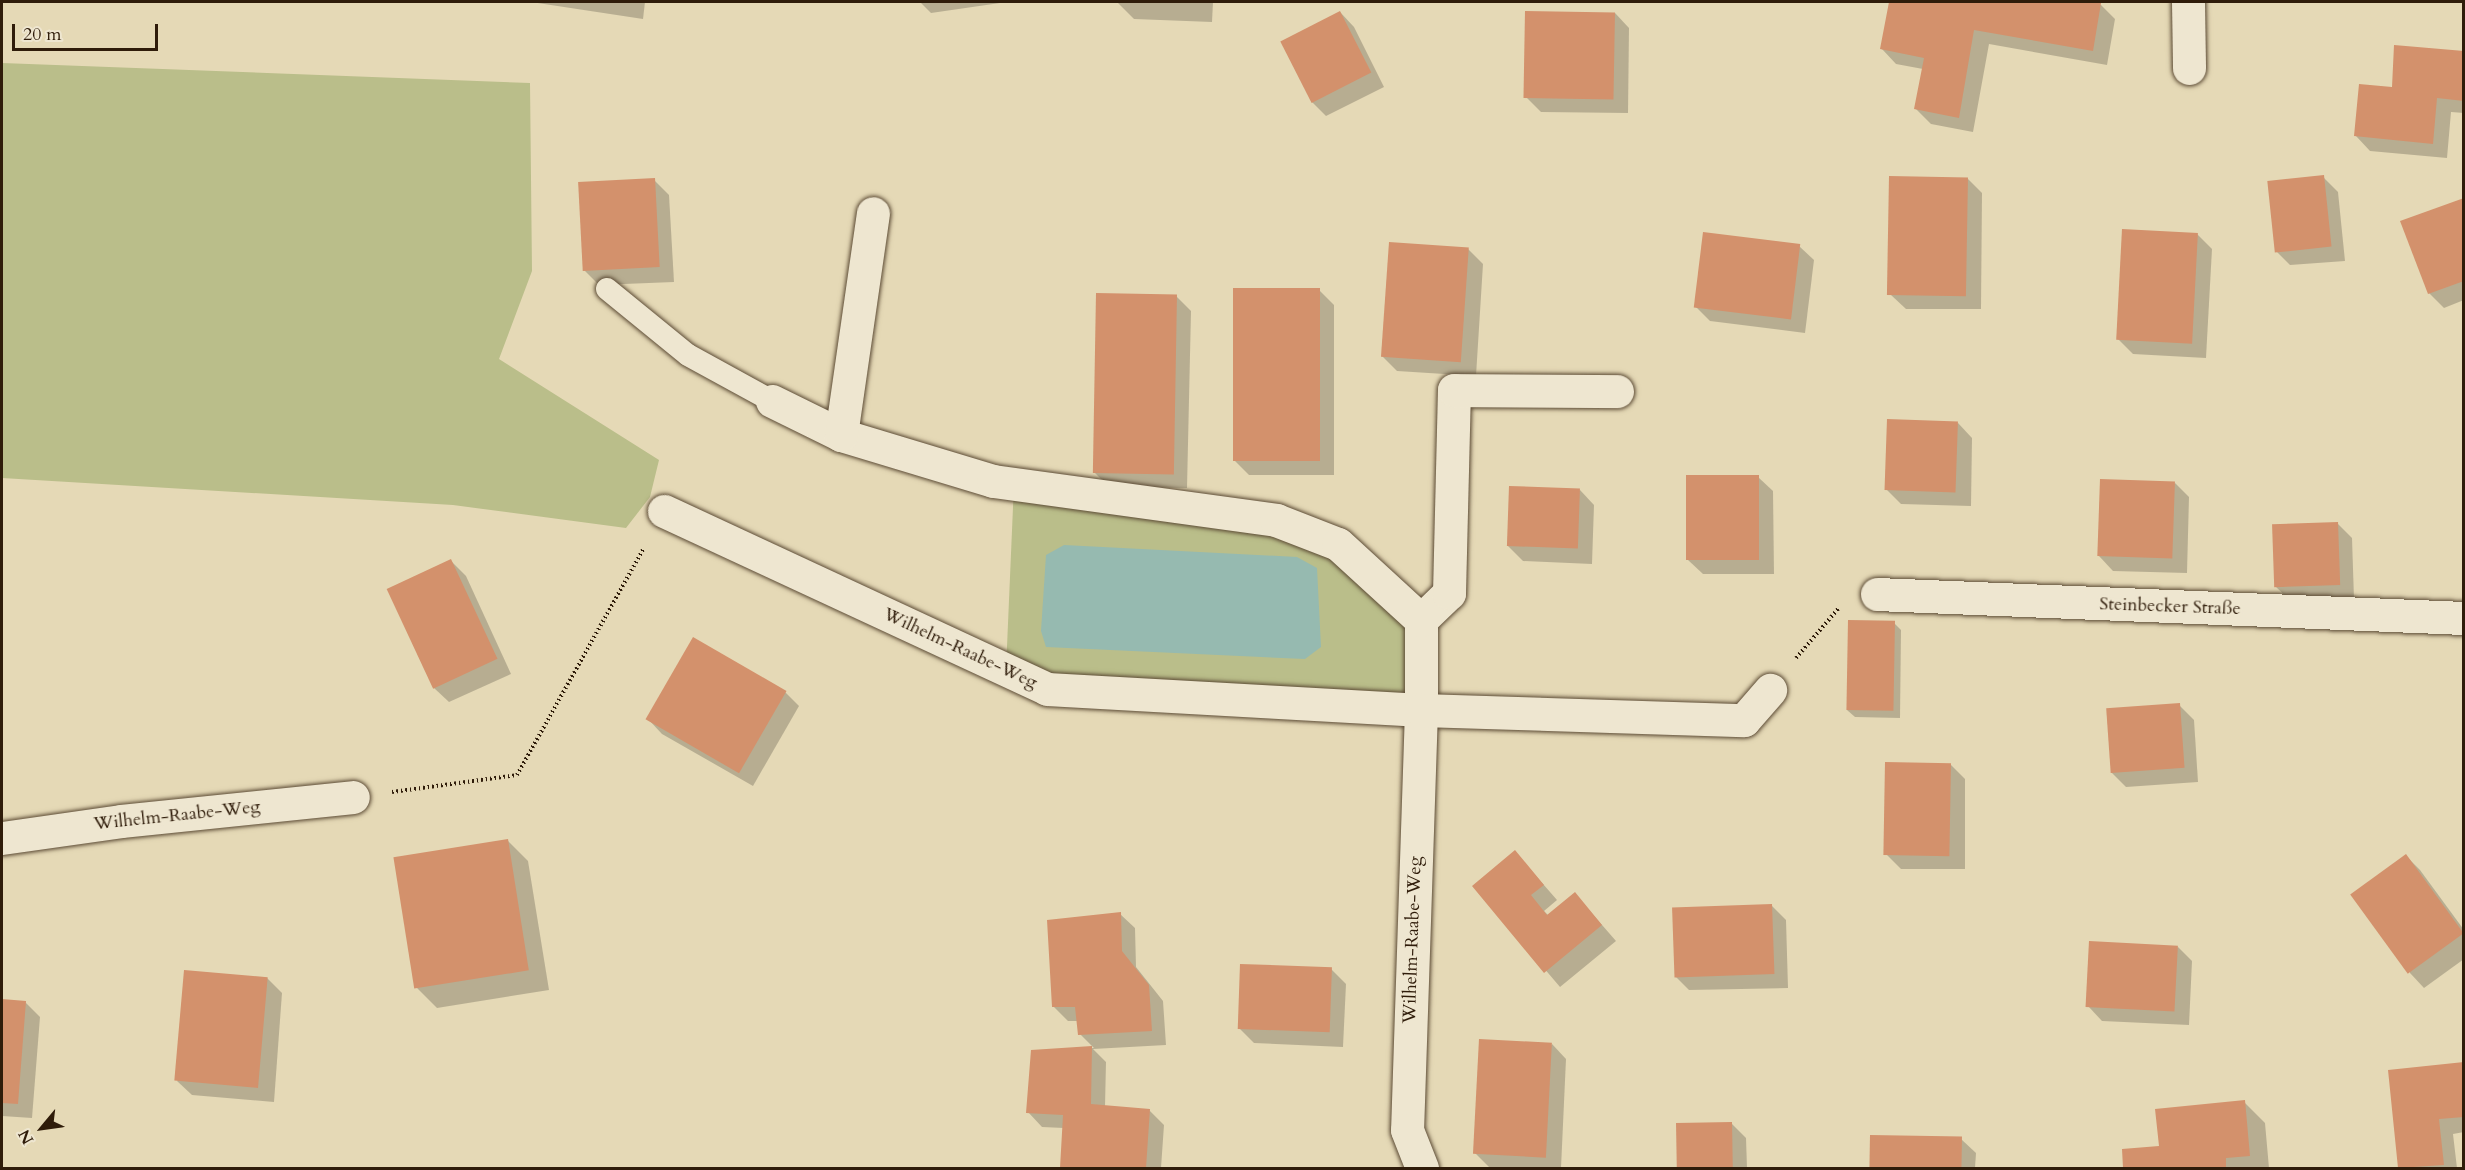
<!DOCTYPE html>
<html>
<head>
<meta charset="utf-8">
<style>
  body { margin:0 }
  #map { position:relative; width:2465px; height:1170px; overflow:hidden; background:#e5d9b6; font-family:Cardo,serif }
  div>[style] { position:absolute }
  .green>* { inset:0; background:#babe8a }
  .water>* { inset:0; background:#96bab0 }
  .shadow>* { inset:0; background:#0003 }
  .building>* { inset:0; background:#d3916c; transform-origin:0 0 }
  .path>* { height:4px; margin-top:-2px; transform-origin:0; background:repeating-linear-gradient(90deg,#2f1c0a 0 1.5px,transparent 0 4.5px) }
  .roads { filter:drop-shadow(0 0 2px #5c4b35) drop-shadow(0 0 2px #5c4b35) }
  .lane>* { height:22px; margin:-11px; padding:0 11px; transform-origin:11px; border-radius:11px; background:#eee6d0 }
  .street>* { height:33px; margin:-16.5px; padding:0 16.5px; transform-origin:16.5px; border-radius:16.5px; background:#eee6d0 }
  span { translate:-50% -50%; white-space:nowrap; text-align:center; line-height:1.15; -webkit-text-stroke:5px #eee6d0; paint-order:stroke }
  .street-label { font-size:18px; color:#2f1c0a }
  .frame { position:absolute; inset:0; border:3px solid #2f1c0a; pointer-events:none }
  .north { position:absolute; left:12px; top:1098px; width:60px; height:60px; -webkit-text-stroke:4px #eee6d0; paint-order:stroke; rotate:241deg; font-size:16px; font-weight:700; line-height:24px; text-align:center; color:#2f1c0a }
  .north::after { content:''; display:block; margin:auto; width:21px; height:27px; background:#2f1c0a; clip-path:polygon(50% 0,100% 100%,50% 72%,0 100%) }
  .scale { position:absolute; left:12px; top:24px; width:146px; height:27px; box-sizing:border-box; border:3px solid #2f1c0a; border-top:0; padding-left:8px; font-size:18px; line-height:21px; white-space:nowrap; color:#2f1c0a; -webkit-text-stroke:4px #eee6d0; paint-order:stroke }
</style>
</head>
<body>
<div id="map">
  <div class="green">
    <div style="clip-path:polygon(2px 63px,530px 83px,532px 271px,499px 359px,659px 460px,650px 497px,626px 528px,453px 505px,2px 478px)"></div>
    <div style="clip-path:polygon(1014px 484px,1276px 520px,1421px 620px,1421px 710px,1006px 670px)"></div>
  </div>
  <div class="water">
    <div style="clip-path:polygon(1064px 545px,1297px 557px,1317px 568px,1321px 647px,1305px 659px,1046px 647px,1041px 631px,1046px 555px)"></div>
  </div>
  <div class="shadow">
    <div style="clip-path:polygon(531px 2px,645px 2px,643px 19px)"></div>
    <div style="clip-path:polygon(920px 2px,1007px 2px,931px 13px)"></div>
    <div style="clip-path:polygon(1117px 2px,1213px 2px,1212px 22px,1134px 19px)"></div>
    <div style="clip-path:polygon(1890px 2px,2083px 2px,2101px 5px,2115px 19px,2107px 65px,1989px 44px,1973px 132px,1931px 124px,1916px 109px,1923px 69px,1896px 64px,1882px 49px)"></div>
    <div style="clip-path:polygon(1340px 12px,1354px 27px,1384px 87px,1326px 116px,1312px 102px)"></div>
    <div style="clip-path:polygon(1615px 13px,1629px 28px,1628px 113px,1541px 112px,1526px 97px)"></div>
    <div style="clip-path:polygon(2464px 53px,2464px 113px,2451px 112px,2447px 158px,2370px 151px,2356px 136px,2393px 89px)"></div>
    <div style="clip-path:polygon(2323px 177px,2338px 192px,2345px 261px,2290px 265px,2276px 251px)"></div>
    <div style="clip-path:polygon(1967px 178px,1982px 193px,1981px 309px,1906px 309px,1891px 295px)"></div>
    <div style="clip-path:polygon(654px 180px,669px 195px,674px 282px,599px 285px,584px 270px)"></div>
    <div style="clip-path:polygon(2464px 199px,2464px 300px,2444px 308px,2429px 293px)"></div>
    <div style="clip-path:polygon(2197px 234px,2212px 249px,2206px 358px,2133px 354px,2118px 339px)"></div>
    <div style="clip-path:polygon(1799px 246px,1814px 260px,1805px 333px,1710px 321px,1695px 306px)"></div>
    <div style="clip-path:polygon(1468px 249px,1483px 264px,1476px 376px,1397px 371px,1382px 356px)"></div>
    <div style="clip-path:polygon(1319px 290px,1334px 305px,1334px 475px,1249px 475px,1234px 460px)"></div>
    <div style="clip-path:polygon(1176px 296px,1191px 311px,1187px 488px,1109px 487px,1094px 472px)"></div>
    <div style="clip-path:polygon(1958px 423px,1972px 438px,1971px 506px,1901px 504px,1887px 490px)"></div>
    <div style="clip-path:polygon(1758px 477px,1773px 491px,1774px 574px,1703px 574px,1688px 560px)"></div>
    <div style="clip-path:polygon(2175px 483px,2189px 497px,2187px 573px,2113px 571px,2099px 556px)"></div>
    <div style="clip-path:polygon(1580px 490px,1594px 505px,1592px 564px,1523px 561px,1508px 546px)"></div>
    <div style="clip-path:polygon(2337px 523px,2352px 538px,2354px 599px,2291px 601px,2276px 587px)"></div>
    <div style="clip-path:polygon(451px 561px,466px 576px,511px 674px,449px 702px,434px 688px,389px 590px)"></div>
    <div style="clip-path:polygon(1894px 623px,1901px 630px,1900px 718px,1855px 717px,1847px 710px)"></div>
    <div style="clip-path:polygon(785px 692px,799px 706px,753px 786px,662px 734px,648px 719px)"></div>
    <div style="clip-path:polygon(2179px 705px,2194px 720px,2198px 782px,2126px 787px,2111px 772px)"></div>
    <div style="clip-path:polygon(1950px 764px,1965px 779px,1965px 869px,1901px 869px,1886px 854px)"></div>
    <div style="clip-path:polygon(507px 840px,528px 861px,549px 990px,437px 1008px,416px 987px)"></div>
    <div style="clip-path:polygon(1515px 852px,1557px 900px,1544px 911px,1549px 916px,1575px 894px,1616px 941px,1560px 987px,1474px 886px)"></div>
    <div style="clip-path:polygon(2406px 856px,2420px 870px,2464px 930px,2464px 959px,2424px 988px,2410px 973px)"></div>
    <div style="clip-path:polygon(1772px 906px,1786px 920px,1788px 988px,1689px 990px,1675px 976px)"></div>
    <div style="clip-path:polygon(1120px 914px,1135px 928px,1136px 967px,1163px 1001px,1166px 1045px,1093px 1049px,1106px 1062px,1105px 1107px,1149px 1110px,1164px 1125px,1161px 1168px,1061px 1168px,1064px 1128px,1042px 1127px,1028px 1112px,1033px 1051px,1094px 1048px,1080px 1034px,1078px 1021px,1068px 1021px,1053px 1006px)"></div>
    <div style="clip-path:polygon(2178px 947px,2192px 961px,2189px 1025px,2102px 1021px,2088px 1006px)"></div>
    <div style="clip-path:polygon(1331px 969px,1346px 984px,1343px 1047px,1254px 1043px,1239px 1028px)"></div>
    <div style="clip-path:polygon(267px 978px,282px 993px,274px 1102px,192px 1095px,177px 1081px)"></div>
    <div style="clip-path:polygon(2px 1000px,25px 1002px,40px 1017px,32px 1118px,2px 1116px)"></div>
    <div style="clip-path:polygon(1552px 1044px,1566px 1059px,1561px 1168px,1490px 1168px,1475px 1153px)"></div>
    <div style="clip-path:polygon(2464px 1063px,2464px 1132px,2453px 1134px,2457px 1168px,2400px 1168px,2389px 1071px)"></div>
    <div style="clip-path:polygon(2244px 1102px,2265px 1123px,2269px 1168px,2125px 1168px,2123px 1151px,2160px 1147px)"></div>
    <div style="clip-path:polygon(1731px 1123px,1746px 1138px,1747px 1168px,1680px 1168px,1678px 1126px)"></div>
    <div style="clip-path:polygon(1872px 1136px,1961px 1139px,1976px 1153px,1975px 1168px,1871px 1168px)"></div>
  </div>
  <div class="building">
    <div style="clip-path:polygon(1889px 2px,2091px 2px,2101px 3px,2093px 51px,1974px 30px,1959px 118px,1914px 109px,1924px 58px,1880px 49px)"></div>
    <div style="left:1340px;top:11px;width:69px;height:67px;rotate:63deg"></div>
    <div style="left:1525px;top:11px;width:90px;height:87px;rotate:1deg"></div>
    <div style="clip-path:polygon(2394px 45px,2464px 51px,2464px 101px,2437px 98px,2433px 144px,2354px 136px,2359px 84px,2392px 87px)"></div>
    <div style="left:2324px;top:175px;width:72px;height:57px;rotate:84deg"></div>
    <div style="left:1889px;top:176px;width:79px;height:119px;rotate:1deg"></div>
    <div style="left:655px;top:178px;width:89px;height:77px;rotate:87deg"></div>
    <div style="clip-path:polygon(2464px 198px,2464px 281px,2428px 294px,2400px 221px)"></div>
    <div style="left:2122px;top:229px;width:76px;height:111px;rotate:3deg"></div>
    <div style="left:1703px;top:232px;width:98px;height:76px;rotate:7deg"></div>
    <div style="left:1389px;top:242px;width:80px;height:115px;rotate:4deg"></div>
    <div style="left:1233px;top:288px;width:87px;height:173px"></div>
    <div style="left:1096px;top:293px;width:81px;height:180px;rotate:1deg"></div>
    <div style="left:1887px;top:419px;width:71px;height:71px;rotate:2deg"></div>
    <div style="left:1686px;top:475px;width:73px;height:85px"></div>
    <div style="left:2100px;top:479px;width:75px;height:77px;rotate:2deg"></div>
    <div style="left:1509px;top:486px;width:71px;height:60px;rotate:2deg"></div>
    <div style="left:2338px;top:522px;width:63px;height:66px;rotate:88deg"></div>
    <div style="left:451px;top:559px;width:110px;height:71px;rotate:65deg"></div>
    <div style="left:1848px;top:620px;width:47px;height:90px;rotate:1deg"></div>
    <div style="left:693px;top:637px;width:108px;height:95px;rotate:30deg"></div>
    <div style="left:2180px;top:703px;width:65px;height:74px;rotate:86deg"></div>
    <div style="left:1885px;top:762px;width:66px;height:93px;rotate:1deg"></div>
    <div style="left:508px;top:839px;width:133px;height:116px;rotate:81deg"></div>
    <div style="clip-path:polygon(1515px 850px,1544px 885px,1531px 895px,1547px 915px,1575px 892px,1602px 925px,1544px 973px,1472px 886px)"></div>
    <div style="left:2406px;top:854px;width:98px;height:69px;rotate:54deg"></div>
    <div style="left:1772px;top:904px;width:70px;height:100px;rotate:88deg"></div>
    <div style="clip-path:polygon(1121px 912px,1122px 951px,1149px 985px,1152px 1031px,1078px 1035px,1075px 1007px,1052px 1007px,1047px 920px)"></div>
    <div style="left:2089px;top:941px;width:89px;height:66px;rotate:3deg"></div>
    <div style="left:1240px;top:964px;width:92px;height:65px;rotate:2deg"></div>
    <div style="left:184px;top:970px;width:84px;height:111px;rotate:5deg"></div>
    <div style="clip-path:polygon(2px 999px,26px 1001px,18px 1104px,2px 1103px)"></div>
    <div style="left:1479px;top:1039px;width:73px;height:115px;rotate:3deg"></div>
    <div style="clip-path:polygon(1092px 1046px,1091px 1104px,1150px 1109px,1146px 1168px,1060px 1168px,1063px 1115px,1026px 1113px,1031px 1050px)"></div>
    <div style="clip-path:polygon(2464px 1062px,2464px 1117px,2439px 1119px,2444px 1165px,2398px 1168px,2388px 1070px)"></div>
    <div style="clip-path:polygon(2245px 1100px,2250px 1156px,2226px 1158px,2226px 1168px,2123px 1168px,2122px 1149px,2159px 1146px,2155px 1109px)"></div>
    <div style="left:1732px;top:1122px;width:46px;height:56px;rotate:89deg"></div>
    <div style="left:1870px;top:1135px;width:92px;height:33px;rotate:1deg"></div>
  </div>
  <div class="path">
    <div style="left:1796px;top:658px;width:65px;rotate:-49.4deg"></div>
    <div style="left:392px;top:792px;width:126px;rotate:-7.7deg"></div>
    <div style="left:517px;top:775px;width:260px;rotate:-60.8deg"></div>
  </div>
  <div class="roads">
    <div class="lane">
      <div style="left:607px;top:289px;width:104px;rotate:39.2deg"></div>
      <div style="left:688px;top:355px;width:96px;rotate:28.7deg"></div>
    </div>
    <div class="street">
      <div style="left:2188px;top:2px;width:66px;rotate:89.1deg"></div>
      <div style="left:772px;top:401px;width:77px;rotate:26.2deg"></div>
      <div style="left:841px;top:435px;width:159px;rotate:16.8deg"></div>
      <div style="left:993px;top:481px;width:286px;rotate:7.8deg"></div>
      <div style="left:1276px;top:520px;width:66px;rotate:21.2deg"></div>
      <div style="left:1338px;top:544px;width:113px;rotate:42.5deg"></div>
      <div style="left:1421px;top:620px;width:90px;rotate:90deg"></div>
      <div style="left:1421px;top:710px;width:420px;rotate:91.9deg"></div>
      <div style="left:1407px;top:1130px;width:41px;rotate:68.5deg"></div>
      <div style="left:841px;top:435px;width:224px;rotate:-81.8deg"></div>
      <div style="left:664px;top:511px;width:422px;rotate:24.9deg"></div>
      <div style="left:1047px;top:689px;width:375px;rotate:3.2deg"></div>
      <div style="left:1421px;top:710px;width:323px;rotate:1.8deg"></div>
      <div style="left:1744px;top:720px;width:40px;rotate:-49deg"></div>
      <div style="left:1877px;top:594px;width:587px;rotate:2.34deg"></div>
      <div style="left:1421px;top:620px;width:39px;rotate:-44deg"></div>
      <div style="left:1449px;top:593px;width:203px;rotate:-88.6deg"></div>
      <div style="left:1454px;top:390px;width:163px;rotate:0.4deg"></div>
      <div style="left:2px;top:838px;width:120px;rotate:-8.1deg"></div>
      <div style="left:121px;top:821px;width:233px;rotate:-5.9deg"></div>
    </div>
  </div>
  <div class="street-label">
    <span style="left:2170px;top:607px;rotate:2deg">Steinbecker Straße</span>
    <span style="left:960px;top:649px;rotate:25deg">Wilhelm-Raabe-Weg</span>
    <span style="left:177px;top:816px;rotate:-6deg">Wilhelm-Raabe-Weg</span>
    <span style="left:1413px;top:940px;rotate:-88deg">Wilhelm-Raabe-Weg</span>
  </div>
  <div class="frame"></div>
  <div class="north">N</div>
  <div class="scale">20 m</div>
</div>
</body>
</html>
